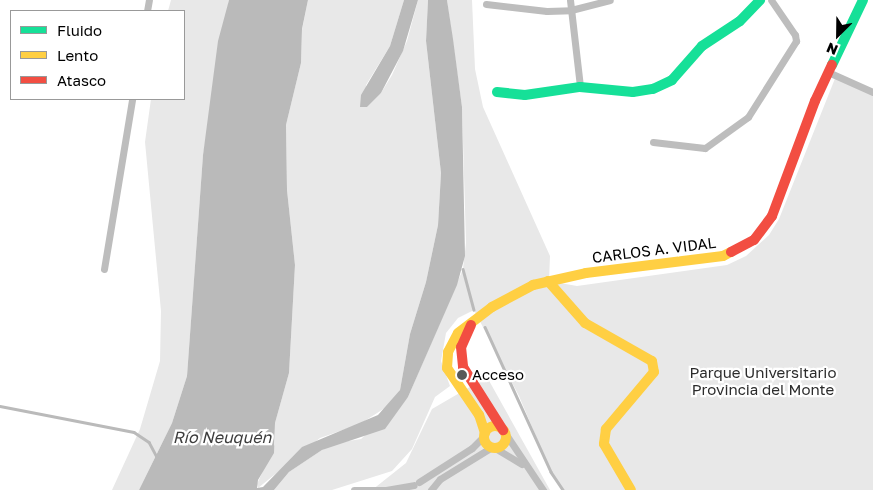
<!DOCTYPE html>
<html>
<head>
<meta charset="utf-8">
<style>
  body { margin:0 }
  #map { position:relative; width:873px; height:490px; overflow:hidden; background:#fff; font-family:"Golos Text",sans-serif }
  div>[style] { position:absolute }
  .green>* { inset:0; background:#e8e8e8 }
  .water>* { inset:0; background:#bababa }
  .stream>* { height:2.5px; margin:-1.25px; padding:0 1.25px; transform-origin:1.25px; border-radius:1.25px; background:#bababa }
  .street>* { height:7px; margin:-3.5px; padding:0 3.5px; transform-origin:3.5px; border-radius:3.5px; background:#bdbdbd }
  .fast>* { height:10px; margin:-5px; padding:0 5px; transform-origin:5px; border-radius:5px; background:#16e098 }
  .slow>* { height:10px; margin:-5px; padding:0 5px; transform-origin:5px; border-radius:5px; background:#ffcf43 }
  .slow>.ring { margin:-5px; padding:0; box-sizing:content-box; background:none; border:10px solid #ffcf43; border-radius:50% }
  .jam>* { height:10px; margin:-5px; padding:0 5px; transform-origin:5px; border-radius:5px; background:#f24e42 }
  .dots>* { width:14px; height:14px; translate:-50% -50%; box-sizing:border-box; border:2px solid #fff; border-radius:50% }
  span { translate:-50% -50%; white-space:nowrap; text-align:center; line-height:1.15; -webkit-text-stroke:4.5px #fff; paint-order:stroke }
  .street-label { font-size:15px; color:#000 }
  .park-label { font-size:15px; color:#2c2c2c }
  .poi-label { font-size:15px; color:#000 }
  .left { translate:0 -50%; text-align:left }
  .water-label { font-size:16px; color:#3d3d3d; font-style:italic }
  .legend { position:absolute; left:10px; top:10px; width:175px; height:90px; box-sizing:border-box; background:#fff; border:1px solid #999; margin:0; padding:6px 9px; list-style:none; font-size:15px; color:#000 }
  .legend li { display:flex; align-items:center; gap:10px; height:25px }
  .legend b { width:25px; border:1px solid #999 }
  .north { position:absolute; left:813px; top:10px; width:50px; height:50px; -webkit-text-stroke:4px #fff; paint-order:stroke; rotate:203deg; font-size:14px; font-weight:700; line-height:20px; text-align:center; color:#000 }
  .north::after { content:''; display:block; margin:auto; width:18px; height:22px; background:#000; clip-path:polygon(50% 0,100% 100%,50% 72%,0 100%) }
</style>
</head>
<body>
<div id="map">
  <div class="green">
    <div style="clip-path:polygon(171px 0,229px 0,203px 155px,187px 376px,172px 423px,139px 490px,112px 490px,140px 429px,160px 361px,161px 311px,145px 142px,151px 99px,184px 99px,184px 11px,168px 11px)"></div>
    <div style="clip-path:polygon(308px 0,404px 0,390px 46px,366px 85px,367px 107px,381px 93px,392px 75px,407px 41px,418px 0,428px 0,426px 41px,441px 173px,438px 225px,426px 282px,410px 334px,400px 390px,391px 404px,360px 424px,320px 438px,258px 488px,257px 484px,275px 444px,275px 423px,289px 373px,295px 265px,287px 190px,286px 125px,301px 63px,302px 30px)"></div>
    <div style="clip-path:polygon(447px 0,472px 0,475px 69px,483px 107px,550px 256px,549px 281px,577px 286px,727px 265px,746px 256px,769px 235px,779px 219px,836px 76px,873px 92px,873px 490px,563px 490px,551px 472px,519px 396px,474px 310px,458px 318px,446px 333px,441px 361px,450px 386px,435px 397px,412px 449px,392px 471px,332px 490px,274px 490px,289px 472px,322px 450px,336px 443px,361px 439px,408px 397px,463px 269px,466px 243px,462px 107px)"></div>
    <div style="clip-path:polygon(487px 377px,550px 490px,372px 490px,406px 463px,432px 409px)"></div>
  </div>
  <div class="water">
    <div style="clip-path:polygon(229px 0,308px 0,302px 29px,301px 63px,286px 125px,287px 190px,295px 265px,289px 373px,275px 423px,274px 453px,258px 480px,257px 488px,263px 487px,302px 447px,378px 415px,400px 390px,410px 334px,426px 282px,438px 225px,441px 173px,426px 41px,428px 0,447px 0,453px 39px,462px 107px,465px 256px,457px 285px,408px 397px,385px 429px,322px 450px,289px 472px,274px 490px,139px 490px,172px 423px,187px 376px,203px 155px,218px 41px)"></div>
    <div style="clip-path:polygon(404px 0,418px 0,403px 51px,381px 93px,367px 107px,360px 107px,361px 95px,390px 46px)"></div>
  </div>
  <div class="stream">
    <div style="left:463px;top:269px;width:42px;rotate:75deg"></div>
    <div style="left:485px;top:327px;width:159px;rotate:65.5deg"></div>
    <div style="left:551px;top:472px;width:22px;rotate:56deg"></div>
    <div style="left:0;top:406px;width:136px;rotate:11deg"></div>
    <div style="left:134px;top:432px;width:18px;rotate:34deg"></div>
    <div style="left:149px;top:442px;width:19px;rotate:62deg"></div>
  </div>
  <div class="street">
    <div style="left:570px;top:0;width:88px;rotate:83.4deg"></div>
    <div style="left:486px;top:4px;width:61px;rotate:6.5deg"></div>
    <div style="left:547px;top:11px;width:24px;rotate:-2deg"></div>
    <div style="left:571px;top:10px;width:40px;rotate:-14.4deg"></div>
    <div style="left:147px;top:11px;width:11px;rotate:-80deg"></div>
    <div style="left:828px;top:72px;width:49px;rotate:24deg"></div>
    <div style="left:653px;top:142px;width:52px;rotate:6.6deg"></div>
    <div style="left:705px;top:148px;width:53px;rotate:-35.8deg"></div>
    <div style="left:748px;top:117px;width:90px;rotate:-57.7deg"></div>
    <div style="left:796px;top:41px;width:6px;rotate:-99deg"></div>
    <div style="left:795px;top:35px;width:42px;rotate:-124.4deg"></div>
    <div style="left:104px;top:269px;width:172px;rotate:-80.6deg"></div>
    <div style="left:505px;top:433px;width:69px;rotate:56.3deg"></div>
    <div style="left:495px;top:448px;width:31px;rotate:31deg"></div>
    <div style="left:419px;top:482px;width:63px;rotate:-32.7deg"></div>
    <div style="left:472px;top:448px;width:17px;rotate:-45deg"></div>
    <div style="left:354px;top:490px;width:34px"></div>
    <div style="left:386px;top:490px;width:28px;rotate:-10deg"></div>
    <div style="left:431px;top:490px;width:14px;rotate:-51deg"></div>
    <div style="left:440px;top:479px;width:61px;rotate:-31.6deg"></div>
  </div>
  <div class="fast">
    <div style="left:832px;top:65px;width:72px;rotate:-64.5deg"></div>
    <div style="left:497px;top:92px;width:28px;rotate:6deg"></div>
    <div style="left:525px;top:95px;width:56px;rotate:-8.3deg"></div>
    <div style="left:580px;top:87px;width:53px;rotate:5.4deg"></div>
    <div style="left:633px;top:92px;width:20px;rotate:-9deg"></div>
    <div style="left:653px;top:89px;width:21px;rotate:-25deg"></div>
    <div style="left:672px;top:80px;width:45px;rotate:-48.6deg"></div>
    <div style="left:702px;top:46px;width:45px;rotate:-33.3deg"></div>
    <div style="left:740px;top:21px;width:29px;rotate:-46deg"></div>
  </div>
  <div class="slow">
    <div style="left:548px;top:281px;width:56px;rotate:48.6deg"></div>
    <div style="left:585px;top:323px;width:77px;rotate:29.6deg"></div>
    <div style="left:652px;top:361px;width:11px;rotate:80deg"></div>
    <div style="left:654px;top:372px;width:75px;rotate:130.1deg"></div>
    <div style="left:606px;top:429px;width:15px;rotate:98deg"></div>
    <div style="left:604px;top:444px;width:53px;rotate:59.6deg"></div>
    <div class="ring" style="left:484px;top:426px;width:12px;height:12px"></div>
    <div style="left:485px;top:433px;width:19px;rotate:-108deg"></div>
    <div style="left:479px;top:415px;width:57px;rotate:-124.2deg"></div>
    <div style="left:447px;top:368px;width:16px;rotate:-86deg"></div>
    <div style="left:448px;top:352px;width:21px;rotate:-62deg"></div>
    <div style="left:458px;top:333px;width:43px;rotate:-37.4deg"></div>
    <div style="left:492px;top:307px;width:47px;rotate:-28.2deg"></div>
    <div style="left:533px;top:285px;width:54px;rotate:-12.8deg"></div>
    <div style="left:586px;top:273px;width:138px;rotate:-7.1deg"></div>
    <div style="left:723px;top:256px;width:9px;rotate:-27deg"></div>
  </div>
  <div class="jam">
    <div style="left:731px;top:252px;width:26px;rotate:-28deg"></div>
    <div style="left:754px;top:240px;width:30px;rotate:-53deg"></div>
    <div style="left:772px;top:216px;width:123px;rotate:-69.5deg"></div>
    <div style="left:815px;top:101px;width:40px;rotate:-65deg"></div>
    <div style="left:471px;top:325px;width:24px;rotate:114deg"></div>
    <div style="left:461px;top:347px;width:20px;rotate:84deg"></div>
    <div style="left:463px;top:367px;width:75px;rotate:57.6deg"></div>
  </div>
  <div class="dots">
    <div style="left:462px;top:375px;background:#595959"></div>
  </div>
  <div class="street-label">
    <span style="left:654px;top:250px;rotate:-7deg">CARLOS A. VIDAL</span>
  </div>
  <div class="park-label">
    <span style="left:763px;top:381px">Parque Universitario<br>Provincia del Monte</span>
  </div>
  <div class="poi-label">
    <span class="left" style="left:472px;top:375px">Acceso</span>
  </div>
  <div class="water-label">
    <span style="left:222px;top:437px">Río Neuquén</span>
  </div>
  <ul class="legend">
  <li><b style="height:6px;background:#16e098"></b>Fluido</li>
  <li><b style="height:6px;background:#ffcf43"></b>Lento</li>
  <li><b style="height:6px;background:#f24e42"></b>Atasco</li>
  </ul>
  <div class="north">N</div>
</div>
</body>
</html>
